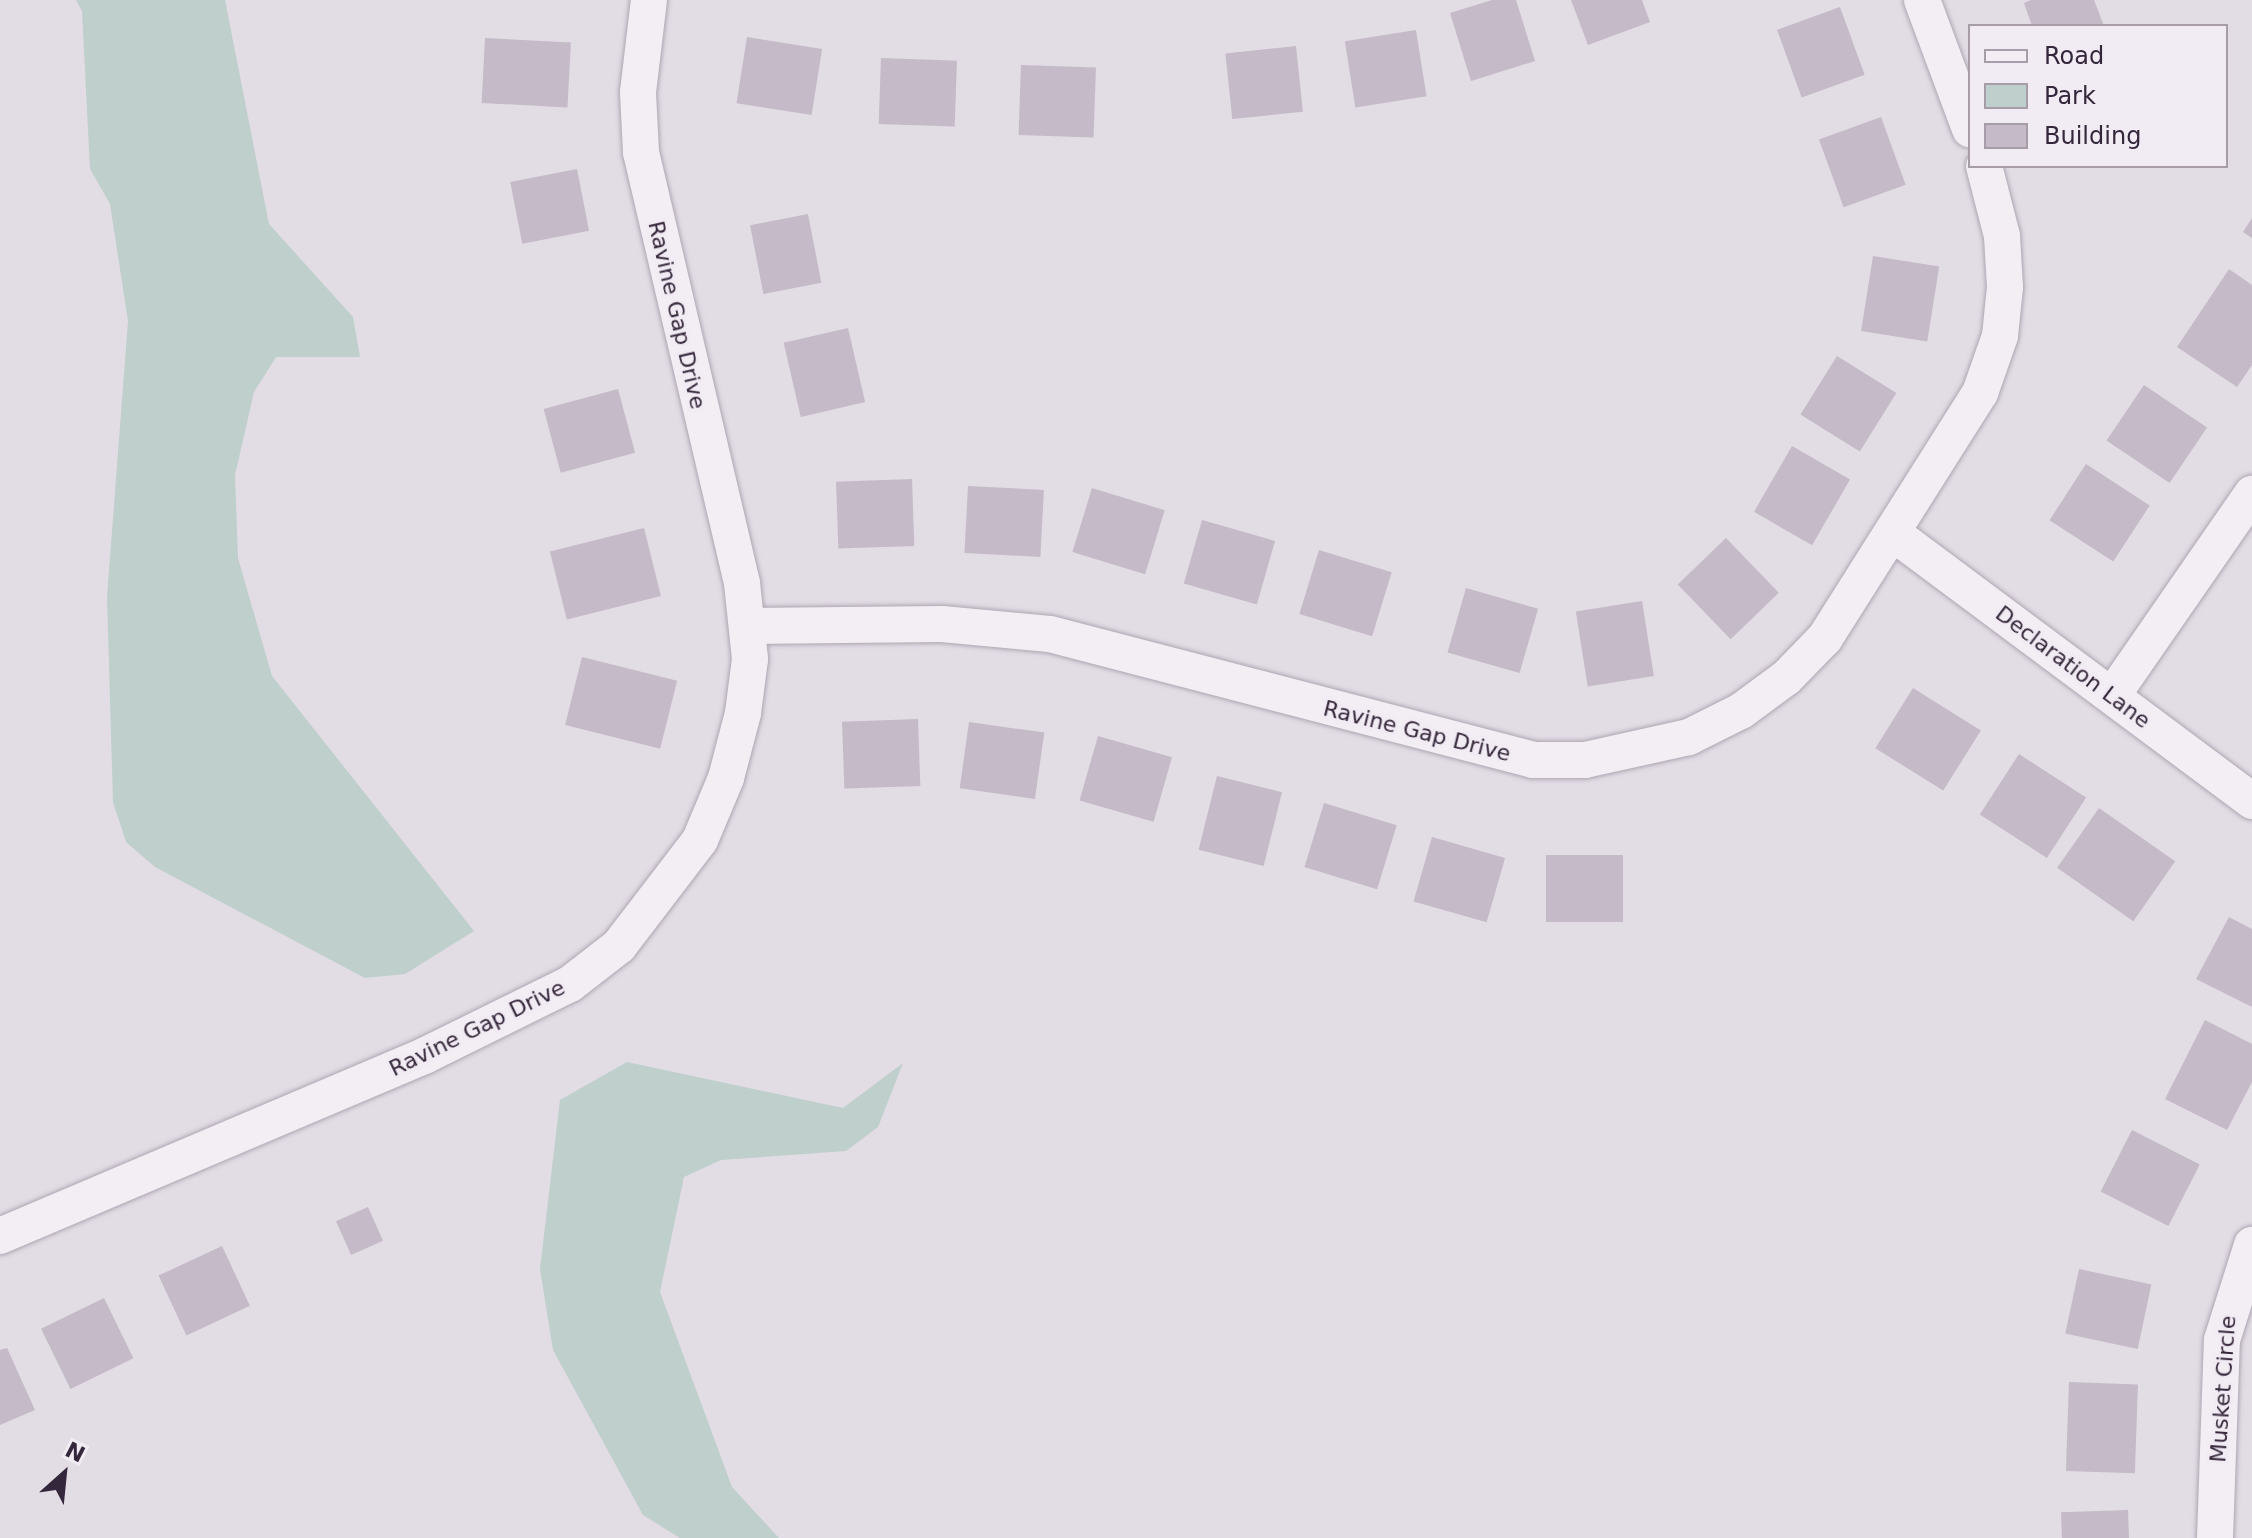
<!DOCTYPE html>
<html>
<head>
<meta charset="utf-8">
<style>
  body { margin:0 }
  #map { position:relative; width:2252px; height:1538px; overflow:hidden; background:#e2dce5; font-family:"DejaVu Sans",sans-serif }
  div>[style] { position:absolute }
  .green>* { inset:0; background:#becfcc }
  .building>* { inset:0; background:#c4bac8; transform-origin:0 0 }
  .roads { filter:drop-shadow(0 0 2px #aea6b2) drop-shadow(0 0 2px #aea6b2) }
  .street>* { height:36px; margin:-18px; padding:0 18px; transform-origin:18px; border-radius:18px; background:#f3eef4 }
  span { translate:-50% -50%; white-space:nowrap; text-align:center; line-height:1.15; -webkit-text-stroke:7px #f1ebf3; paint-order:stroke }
  .street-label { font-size:22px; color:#35273b }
  .legend { position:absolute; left:1968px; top:24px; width:260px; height:144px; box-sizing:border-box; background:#f1ebf3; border:2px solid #a69da9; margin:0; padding:10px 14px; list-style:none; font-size:24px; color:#35273b }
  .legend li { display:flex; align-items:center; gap:16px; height:40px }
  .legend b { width:40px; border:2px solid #a69da9 }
  .north { position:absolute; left:24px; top:1434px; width:80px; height:80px; -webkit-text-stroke:6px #f1ebf3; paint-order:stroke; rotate:27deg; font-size:22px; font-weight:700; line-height:32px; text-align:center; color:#35273b }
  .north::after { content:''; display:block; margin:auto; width:28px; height:36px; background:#35273b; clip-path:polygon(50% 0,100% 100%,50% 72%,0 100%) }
</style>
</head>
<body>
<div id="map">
  <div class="green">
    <div style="clip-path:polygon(76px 0,225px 0,269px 224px,353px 317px,360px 357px,276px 357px,254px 392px,235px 475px,238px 558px,272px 676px,474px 931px,405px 974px,365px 978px,155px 867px,126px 842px,113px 802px,107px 597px,128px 321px,110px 204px,90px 169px,82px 11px)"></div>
    <div style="clip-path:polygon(627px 1062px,843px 1108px,903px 1063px,878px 1127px,846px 1151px,721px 1160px,684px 1177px,660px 1292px,732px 1487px,779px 1538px,680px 1538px,643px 1515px,553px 1350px,540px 1269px,560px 1100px)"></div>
  </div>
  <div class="building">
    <div style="clip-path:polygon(1492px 0,1516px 0,1535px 61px,1471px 81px,1450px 13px)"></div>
    <div style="clip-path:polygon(1571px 0,1642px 0,1650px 22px,1588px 45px)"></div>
    <div style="clip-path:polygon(2031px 0,2094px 0,2104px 26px,2032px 26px,2024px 3px)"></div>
    <div style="left:1840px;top:7px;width:72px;height:67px;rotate:70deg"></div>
    <div style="left:1416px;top:30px;width:67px;height:72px;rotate:81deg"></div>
    <div style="left:747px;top:37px;width:76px;height:67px;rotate:9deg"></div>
    <div style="left:485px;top:38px;width:86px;height:65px;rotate:3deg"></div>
    <div style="left:1296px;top:46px;width:66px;height:71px;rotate:84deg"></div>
    <div style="left:881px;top:58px;width:76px;height:66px;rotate:2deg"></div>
    <div style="left:1021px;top:65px;width:75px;height:70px;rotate:2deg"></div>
    <div style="left:1881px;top:117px;width:72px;height:66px;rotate:70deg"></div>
    <div style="left:577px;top:169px;width:63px;height:68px;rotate:79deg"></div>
    <div style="left:808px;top:214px;width:70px;height:59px;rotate:79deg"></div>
    <div style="clip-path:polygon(2252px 218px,2252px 238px,2243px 232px)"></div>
    <div style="left:1873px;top:256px;width:67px;height:76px;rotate:9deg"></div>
    <div style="clip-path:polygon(2229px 269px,2252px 285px,2252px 365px,2237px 387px,2177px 347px)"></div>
    <div style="left:848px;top:328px;width:76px;height:66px;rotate:77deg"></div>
    <div style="left:1837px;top:356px;width:70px;height:69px;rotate:32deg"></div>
    <div style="left:2144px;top:385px;width:76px;height:67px;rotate:34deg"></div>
    <div style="left:618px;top:389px;width:66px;height:77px;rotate:75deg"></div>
    <div style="left:1792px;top:446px;width:67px;height:76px;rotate:30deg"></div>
    <div style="left:2086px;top:464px;width:76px;height:67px;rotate:33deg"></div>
    <div style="left:912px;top:479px;width:67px;height:76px;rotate:88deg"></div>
    <div style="left:968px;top:486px;width:76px;height:67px;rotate:3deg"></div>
    <div style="left:1092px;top:488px;width:76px;height:67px;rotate:17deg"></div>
    <div style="left:1202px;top:520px;width:76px;height:66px;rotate:16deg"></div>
    <div style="left:644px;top:528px;width:70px;height:97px;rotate:76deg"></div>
    <div style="left:1726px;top:538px;width:76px;height:67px;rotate:46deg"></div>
    <div style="left:1319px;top:550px;width:76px;height:67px;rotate:17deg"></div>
    <div style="left:1466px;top:588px;width:75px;height:67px;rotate:16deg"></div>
    <div style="left:1642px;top:601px;width:76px;height:67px;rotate:81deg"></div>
    <div style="left:582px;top:657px;width:98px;height:70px;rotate:14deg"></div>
    <div style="left:1913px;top:688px;width:80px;height:71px;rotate:32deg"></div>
    <div style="left:918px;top:719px;width:67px;height:76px;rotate:88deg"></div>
    <div style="left:969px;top:722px;width:76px;height:67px;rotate:8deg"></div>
    <div style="left:1098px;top:736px;width:77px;height:67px;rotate:16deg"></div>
    <div style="left:2019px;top:754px;width:80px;height:72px;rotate:33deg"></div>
    <div style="left:1217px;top:776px;width:67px;height:76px;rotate:14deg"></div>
    <div style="left:1324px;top:803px;width:76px;height:67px;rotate:17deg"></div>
    <div style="left:2099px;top:808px;width:93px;height:73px;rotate:35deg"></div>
    <div style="left:1432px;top:837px;width:76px;height:67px;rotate:16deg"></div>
    <div style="left:1546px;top:855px;width:77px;height:67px"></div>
    <div style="clip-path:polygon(2229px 917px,2252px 929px,2252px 1007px,2196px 979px)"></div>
    <div style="clip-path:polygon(2205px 1020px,2252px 1044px,2252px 1082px,2227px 1130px,2165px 1099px)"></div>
    <div style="left:2132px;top:1130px;width:76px;height:69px;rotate:27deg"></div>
    <div style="left:368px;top:1207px;width:37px;height:35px;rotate:66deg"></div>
    <div style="left:222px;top:1246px;width:66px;height:70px;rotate:65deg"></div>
    <div style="left:2079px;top:1269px;width:74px;height:66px;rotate:12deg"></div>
    <div style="left:104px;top:1298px;width:67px;height:70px;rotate:64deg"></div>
    <div style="clip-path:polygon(7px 1348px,35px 1410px,0 1425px,0 1350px)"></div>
    <div style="left:2069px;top:1382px;width:69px;height:89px;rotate:2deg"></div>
    <div style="left:2128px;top:1510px;width:28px;height:67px;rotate:88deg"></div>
  </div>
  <div class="roads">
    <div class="street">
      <div style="left:1922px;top:0;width:138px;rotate:69.6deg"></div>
      <div style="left:1894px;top:534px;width:447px;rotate:36.7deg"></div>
      <div style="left:747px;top:626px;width:195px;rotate:-0.6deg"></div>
      <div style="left:942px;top:624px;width:108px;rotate:5.3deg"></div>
      <div style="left:1050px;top:634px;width:499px;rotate:14.6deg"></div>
      <div style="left:1533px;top:760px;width:52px"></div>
      <div style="left:1585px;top:760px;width:107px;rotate:-12.5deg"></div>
      <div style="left:1689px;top:737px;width:58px;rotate:-26.6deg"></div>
      <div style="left:1741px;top:711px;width:56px;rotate:-36.3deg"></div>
      <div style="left:1786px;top:678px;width:56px;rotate:-45.7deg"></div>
      <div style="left:1825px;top:638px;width:290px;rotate:-57.7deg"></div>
      <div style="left:1980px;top:393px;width:60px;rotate:-70.7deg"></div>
      <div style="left:2000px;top:336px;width:49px;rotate:-84.2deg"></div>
      <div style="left:2005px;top:287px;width:51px;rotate:-93.4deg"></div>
      <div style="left:2002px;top:236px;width:72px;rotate:-104.4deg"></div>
      <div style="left:2112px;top:696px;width:246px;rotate:-55.3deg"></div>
      <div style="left:0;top:1236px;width:461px;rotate:-23deg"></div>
      <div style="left:424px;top:1056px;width:163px;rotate:-26.3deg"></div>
      <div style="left:570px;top:984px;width:62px;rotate:-37.8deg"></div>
      <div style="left:619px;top:946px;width:133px;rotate:-52.6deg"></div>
      <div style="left:700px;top:840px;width:67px;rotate:-67.2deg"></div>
      <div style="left:726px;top:778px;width:67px;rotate:-75.3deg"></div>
      <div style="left:743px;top:713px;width:54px;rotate:-82.6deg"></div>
      <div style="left:750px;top:659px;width:76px;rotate:-96deg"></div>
      <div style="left:742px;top:583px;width:443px;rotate:-103.2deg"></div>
      <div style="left:641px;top:152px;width:60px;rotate:-92.9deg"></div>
      <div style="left:638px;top:92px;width:93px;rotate:-83.2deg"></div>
      <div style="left:2215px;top:1538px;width:198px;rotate:-88deg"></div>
      <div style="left:2222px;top:1340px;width:100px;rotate:-72.5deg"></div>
    </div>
  </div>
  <div class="street-label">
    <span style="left:677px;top:315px;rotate:77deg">Ravine Gap Drive</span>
    <span style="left:2073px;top:667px;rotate:37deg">Declaration Lane</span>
    <span style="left:1417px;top:731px;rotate:14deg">Ravine Gap Drive</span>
    <span style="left:477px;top:1028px;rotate:-26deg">Ravine Gap Drive</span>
    <span style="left:2223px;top:1389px;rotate:-86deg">Musket Circle</span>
  </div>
  <ul class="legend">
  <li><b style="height:10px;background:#f3eef4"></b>Road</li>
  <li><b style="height:22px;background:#becfcc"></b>Park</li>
  <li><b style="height:22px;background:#c4bac8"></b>Building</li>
  </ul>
  <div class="north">N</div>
</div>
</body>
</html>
